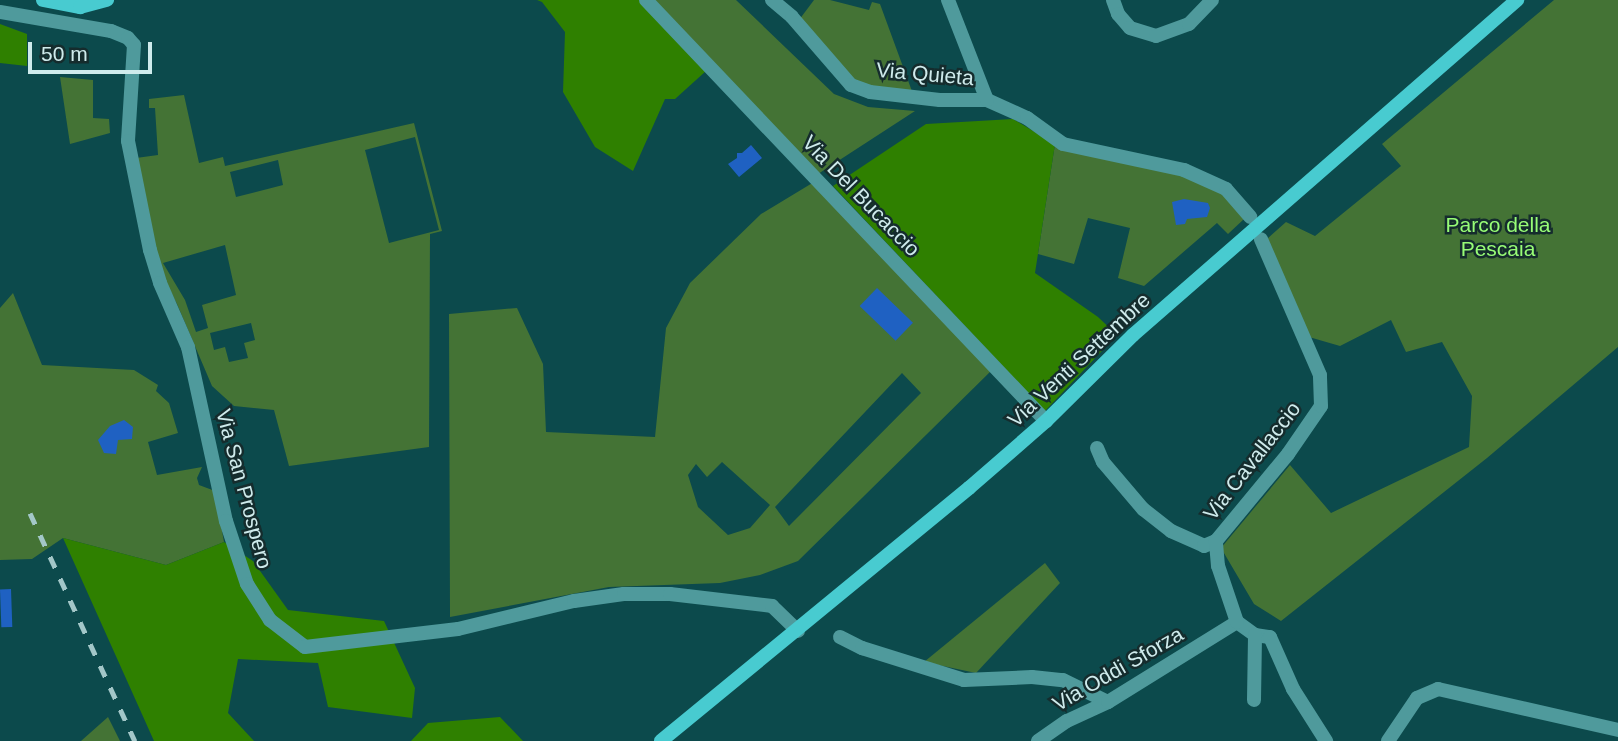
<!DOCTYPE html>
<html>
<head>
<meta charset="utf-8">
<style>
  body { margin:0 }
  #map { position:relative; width:1618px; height:741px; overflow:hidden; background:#0c4a4c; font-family:Arial,sans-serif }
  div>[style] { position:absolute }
  .green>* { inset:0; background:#447335 }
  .forest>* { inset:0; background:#2f8000 }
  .water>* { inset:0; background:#1f61c2; transform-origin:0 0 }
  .street>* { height:14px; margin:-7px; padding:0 7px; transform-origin:7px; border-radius:7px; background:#4f9a9c }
  .secondary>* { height:14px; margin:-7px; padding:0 7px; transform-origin:7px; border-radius:7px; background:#48cbd0 }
  .rail>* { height:5px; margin-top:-2.5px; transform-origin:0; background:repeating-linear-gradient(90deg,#a3c7c8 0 12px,transparent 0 24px) }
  span { translate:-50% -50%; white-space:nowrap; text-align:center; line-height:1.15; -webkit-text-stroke:5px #152c2d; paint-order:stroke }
  .street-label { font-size:21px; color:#cfebec }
  .park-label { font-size:21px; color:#97fc76 }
  .scale { position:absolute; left:28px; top:42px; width:124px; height:32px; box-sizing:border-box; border:4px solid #cfebec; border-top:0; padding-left:9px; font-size:21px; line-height:24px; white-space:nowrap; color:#cfebec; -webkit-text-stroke:5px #152c2d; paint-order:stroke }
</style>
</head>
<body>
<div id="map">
  <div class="green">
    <div style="clip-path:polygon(654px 0,736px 0,834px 94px,868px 107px,915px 111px,818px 174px)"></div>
    <div style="clip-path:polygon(814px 0,830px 0,869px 10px,872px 2px,880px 4px,913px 94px,851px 85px,796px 24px)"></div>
    <div style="clip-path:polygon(1554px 0,1618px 0,1618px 347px,1487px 458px,1281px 621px,1254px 604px,1221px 548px,1290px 465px,1331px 513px,1469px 447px,1472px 396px,1442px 342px,1406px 352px,1391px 320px,1340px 346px,1309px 337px,1267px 239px,1286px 222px,1315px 236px,1401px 166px,1382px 144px)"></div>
    <div style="clip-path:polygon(60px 77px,93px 80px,93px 118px,109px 119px,110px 133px,70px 144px)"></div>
    <div style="clip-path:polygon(evenodd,184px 95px,199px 163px,223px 157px,225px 166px,414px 123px,442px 231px,430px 234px,429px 447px,289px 466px,274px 410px,234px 406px,212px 386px,177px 304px,157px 265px,136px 158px,158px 155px,155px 108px,149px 108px,149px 99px,184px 95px,415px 137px,439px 230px,389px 243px,365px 150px,415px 137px,184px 95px,278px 160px,283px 185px,236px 197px,230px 172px,278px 160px,184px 95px,225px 245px,236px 295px,202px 305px,208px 328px,196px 332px,185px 300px,163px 263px,225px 245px,184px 95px,251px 323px,255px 340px,244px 343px,248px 358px,229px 362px,225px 347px,214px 350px,210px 333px,251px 323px)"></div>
    <div style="clip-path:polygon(1055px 144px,1181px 173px,1223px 193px,1244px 219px,1228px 234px,1217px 223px,1144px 286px,1118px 278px,1130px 228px,1088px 218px,1074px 264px,1038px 254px)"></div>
    <div style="clip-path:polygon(evenodd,814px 182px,991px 371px,798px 561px,760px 575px,720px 583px,609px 587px,450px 617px,449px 314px,517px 308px,543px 364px,546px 432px,655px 437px,666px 328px,690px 283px,761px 214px,814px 182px,902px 373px,921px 393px,789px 526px,775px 507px,902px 373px,814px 182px,722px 462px,770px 505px,750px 528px,728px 535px,698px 507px,688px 475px,696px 464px,707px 477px,722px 462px)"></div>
    <div style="clip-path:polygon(13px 293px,42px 365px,134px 370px,158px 385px,156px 391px,169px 403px,178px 433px,148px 442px,157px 475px,202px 467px,197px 478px,199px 485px,215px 491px,224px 542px,166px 565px,63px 538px,32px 559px,0 560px,0 308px)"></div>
    <div style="clip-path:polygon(1045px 563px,1060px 583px,976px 673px,924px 662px)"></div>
    <div style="clip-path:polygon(108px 717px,120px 741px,81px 741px)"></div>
  </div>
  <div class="forest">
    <div style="clip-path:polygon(537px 0,639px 0,706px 71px,675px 99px,665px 99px,633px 171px,595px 147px,563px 92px,565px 32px,542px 2px)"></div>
    <div style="clip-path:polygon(0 24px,27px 34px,27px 66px,0 63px)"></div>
    <div style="clip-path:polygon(1013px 119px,1055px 144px,1035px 273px,1098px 317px,1117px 335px,1045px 411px,833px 186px,926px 124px)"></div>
    <div style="clip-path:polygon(63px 538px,166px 565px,224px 542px,253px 561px,288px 610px,384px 621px,415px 688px,412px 718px,328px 707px,318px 663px,238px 659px,228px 713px,254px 741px,154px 741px)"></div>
    <div style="clip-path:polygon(500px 717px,523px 741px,411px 741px,428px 723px)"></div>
  </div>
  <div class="water">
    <div style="clip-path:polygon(751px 145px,762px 158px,739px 177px,728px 164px,737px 158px,737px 153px,742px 153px)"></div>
    <div style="clip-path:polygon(1184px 199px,1208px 203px,1210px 208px,1207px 217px,1187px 219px,1185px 224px,1176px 225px,1172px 202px)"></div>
    <div style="left:877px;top:288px;width:50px;height:25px;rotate:44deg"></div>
    <div style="clip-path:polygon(124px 420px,133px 427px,132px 439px,118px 440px,116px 454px,104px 453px,98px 440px,110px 426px)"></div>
    <div style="left:11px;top:589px;width:38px;height:11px;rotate:88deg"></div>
  </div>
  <div class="street">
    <div style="left:646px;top:0;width:581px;rotate:46.47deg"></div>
    <div style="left:772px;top:0;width:26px;rotate:40deg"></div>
    <div style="left:792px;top:17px;width:90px;rotate:49.1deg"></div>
    <div style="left:851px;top:85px;width:20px;rotate:20deg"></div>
    <div style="left:870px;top:92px;width:70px;rotate:6.5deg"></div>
    <div style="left:940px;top:100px;width:47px"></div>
    <div style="left:987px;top:100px;width:44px;rotate:24.2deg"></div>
    <div style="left:1027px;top:118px;width:44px;rotate:35.8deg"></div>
    <div style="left:1063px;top:144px;width:124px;rotate:12.1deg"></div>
    <div style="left:1184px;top:170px;width:46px;rotate:24.3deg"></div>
    <div style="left:1226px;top:189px;width:37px;rotate:49deg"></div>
    <div style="left:948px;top:0;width:107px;rotate:68.7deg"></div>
    <div style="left:1113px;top:0;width:15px;rotate:70deg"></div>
    <div style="left:1118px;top:14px;width:18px;rotate:49deg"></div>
    <div style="left:1130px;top:28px;width:27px;rotate:17deg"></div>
    <div style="left:1156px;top:36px;width:35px;rotate:-20deg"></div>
    <div style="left:1189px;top:24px;width:33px;rotate:-46deg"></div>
    <div style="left:0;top:12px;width:113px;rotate:9.7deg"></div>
    <div style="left:111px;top:31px;width:18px;rotate:22deg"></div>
    <div style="left:128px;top:38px;width:9px;rotate:49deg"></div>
    <div style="left:134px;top:45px;width:96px;rotate:93.6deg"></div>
    <div style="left:128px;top:141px;width:111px;rotate:78.6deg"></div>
    <div style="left:150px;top:250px;width:34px;rotate:73deg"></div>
    <div style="left:160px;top:283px;width:70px;rotate:66.4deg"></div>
    <div style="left:188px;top:347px;width:178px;rotate:77.7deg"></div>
    <div style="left:226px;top:521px;width:66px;rotate:71.6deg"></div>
    <div style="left:247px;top:584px;width:43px;rotate:57.4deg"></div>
    <div style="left:270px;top:620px;width:44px;rotate:37.6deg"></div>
    <div style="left:305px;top:647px;width:154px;rotate:-6.7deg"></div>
    <div style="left:458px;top:629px;width:119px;rotate:-13.6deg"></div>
    <div style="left:574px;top:601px;width:50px;rotate:-8deg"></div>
    <div style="left:624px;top:594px;width:46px"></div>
    <div style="left:670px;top:594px;width:103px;rotate:6.7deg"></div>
    <div style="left:772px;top:606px;width:36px;rotate:44deg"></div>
    <div style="left:1097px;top:448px;width:15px;rotate:67deg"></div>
    <div style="left:1103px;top:462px;width:62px;rotate:49.6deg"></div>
    <div style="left:1143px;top:509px;width:36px;rotate:38deg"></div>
    <div style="left:1171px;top:531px;width:36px;rotate:24deg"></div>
    <div style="left:1204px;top:546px;width:13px;rotate:-23deg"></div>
    <div style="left:1216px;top:541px;width:113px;rotate:-50.4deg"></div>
    <div style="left:1288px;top:454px;width:58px;rotate:-55.5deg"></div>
    <div style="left:1321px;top:406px;width:31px;rotate:-92deg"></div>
    <div style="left:1320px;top:375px;width:148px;rotate:-113.5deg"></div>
    <div style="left:1237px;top:622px;width:22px;rotate:36deg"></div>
    <div style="left:1255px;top:635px;width:15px;rotate:8deg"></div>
    <div style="left:1270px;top:637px;width:57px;rotate:66.1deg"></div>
    <div style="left:1293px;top:689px;width:62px;rotate:57.6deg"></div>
    <div style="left:840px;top:637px;width:25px;rotate:27deg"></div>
    <div style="left:862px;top:648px;width:107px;rotate:17.4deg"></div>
    <div style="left:964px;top:680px;width:68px;rotate:-2.5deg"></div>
    <div style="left:1032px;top:677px;width:31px;rotate:6deg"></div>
    <div style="left:1063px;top:680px;width:50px;rotate:26.1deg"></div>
    <div style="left:1254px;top:700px;width:65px;rotate:-89.1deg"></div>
    <div style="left:1038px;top:741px;width:35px;rotate:-35deg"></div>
    <div style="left:1067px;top:721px;width:45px;rotate:-24.9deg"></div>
    <div style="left:1108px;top:702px;width:152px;rotate:-31.8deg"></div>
    <div style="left:1237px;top:622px;width:59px;rotate:-108.7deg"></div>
    <div style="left:1218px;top:566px;width:25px;rotate:-95deg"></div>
    <div style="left:1388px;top:741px;width:52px;rotate:-56deg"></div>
    <div style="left:1417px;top:698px;width:23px;rotate:-23deg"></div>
    <div style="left:1438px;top:689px;width:185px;rotate:12.8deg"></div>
  </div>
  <div class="secondary">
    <div style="left:43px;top:0;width:38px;rotate:11deg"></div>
    <div style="left:80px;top:7px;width:28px;rotate:-15deg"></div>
    <div style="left:661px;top:741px;width:399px;rotate:-39.4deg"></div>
    <div style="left:969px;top:488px;width:102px;rotate:-41deg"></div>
    <div style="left:1046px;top:421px;width:122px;rotate:-44.7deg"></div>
    <div style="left:1133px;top:335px;width:510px;rotate:-41.1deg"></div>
  </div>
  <div class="rail">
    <div style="left:30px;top:513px;width:251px;rotate:65.3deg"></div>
  </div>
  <div class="street-label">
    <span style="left:925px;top:74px;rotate:5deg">Via Quieta</span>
    <span style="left:861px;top:196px;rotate:46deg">Via Del Bucaccio</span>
    <span style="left:1079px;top:360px;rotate:-43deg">Via Venti Settembre</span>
    <span style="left:1252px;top:461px;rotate:-52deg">Via Cavallaccio</span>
    <span style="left:244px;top:489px;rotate:75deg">Via San Prospero</span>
    <span style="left:1118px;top:669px;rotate:-30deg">Via Oddi Sforza</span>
  </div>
  <div class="park-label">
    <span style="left:1498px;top:237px">Parco della<br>Pescaia</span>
  </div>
  <div class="scale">50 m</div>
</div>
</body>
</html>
